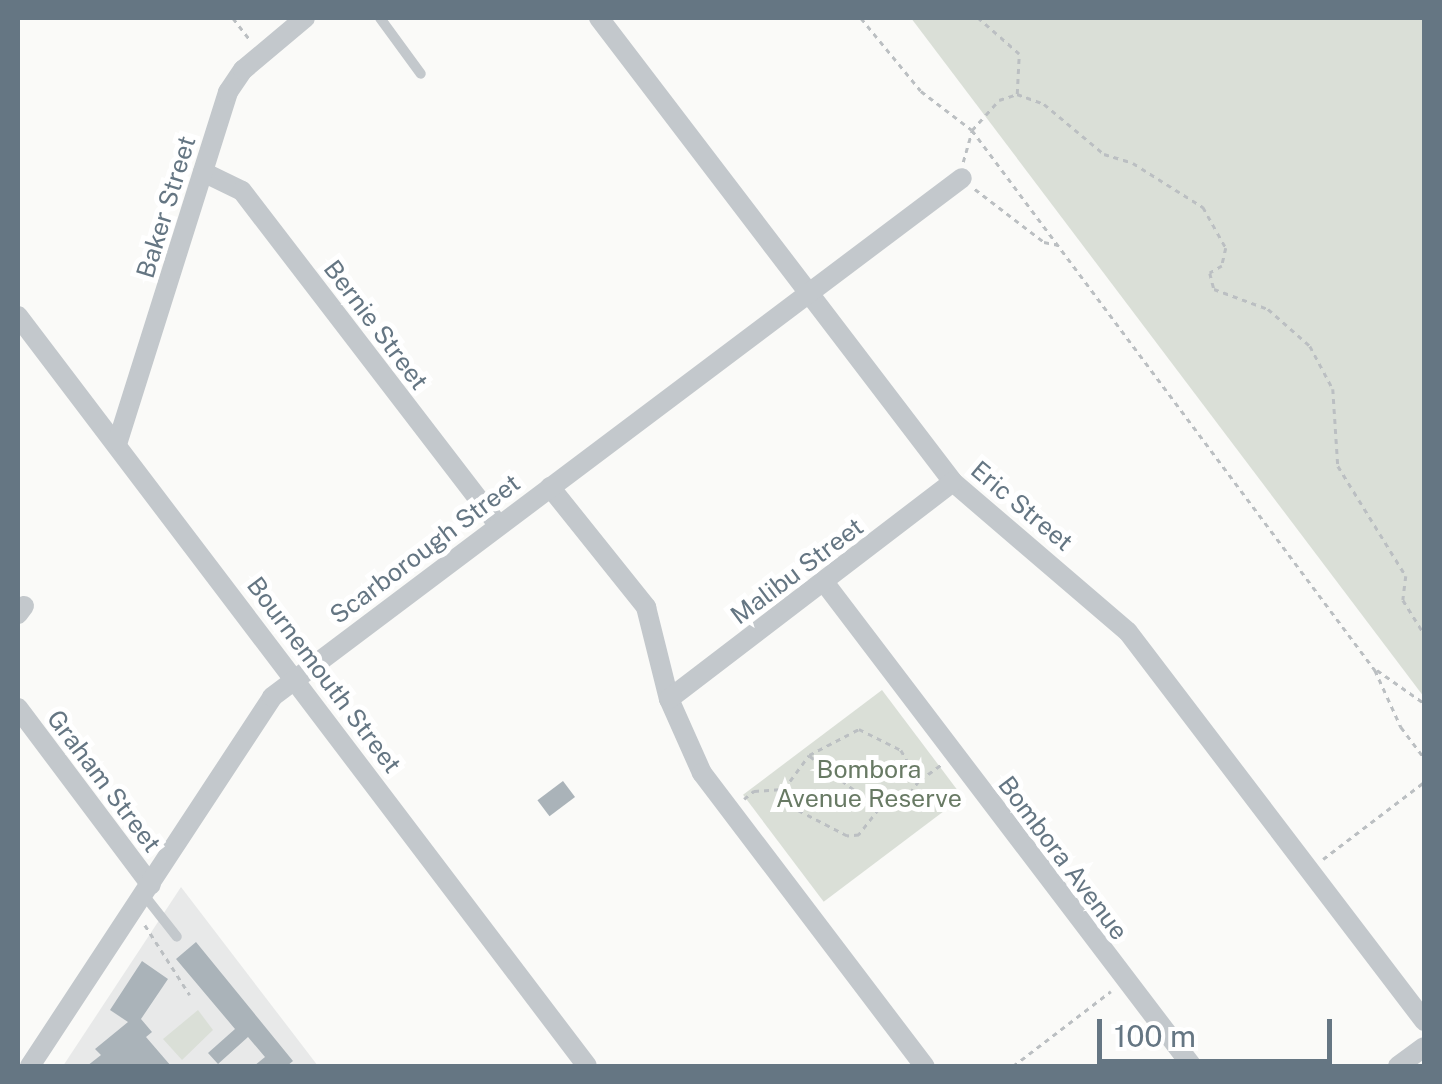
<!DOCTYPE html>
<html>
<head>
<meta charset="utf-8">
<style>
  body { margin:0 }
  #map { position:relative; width:1442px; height:1084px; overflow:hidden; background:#fafaf8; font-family:"Public Sans",sans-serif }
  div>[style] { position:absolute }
  .built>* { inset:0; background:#e8e9e9 }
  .green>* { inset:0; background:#dadfd7; transform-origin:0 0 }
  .building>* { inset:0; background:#aab3b9; transform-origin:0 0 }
  .path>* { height:2.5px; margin-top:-1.25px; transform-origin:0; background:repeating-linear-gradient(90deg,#bbbfc2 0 5px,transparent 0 10px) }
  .lane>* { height:10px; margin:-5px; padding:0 5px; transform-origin:5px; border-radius:5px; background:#c3c8cc }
  .street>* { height:20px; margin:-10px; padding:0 10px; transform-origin:10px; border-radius:10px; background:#c3c8cc }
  span { translate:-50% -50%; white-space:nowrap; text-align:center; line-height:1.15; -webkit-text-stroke:10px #fff; paint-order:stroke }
  .street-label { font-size:25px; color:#657683 }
  .park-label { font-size:25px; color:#687a64 }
  .frame { position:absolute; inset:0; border:20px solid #657683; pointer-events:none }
  .scale { position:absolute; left:1097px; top:1019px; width:235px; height:45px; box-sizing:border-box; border:5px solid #657683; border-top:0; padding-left:12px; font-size:30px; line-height:35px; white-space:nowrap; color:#657683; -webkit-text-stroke:8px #fff; paint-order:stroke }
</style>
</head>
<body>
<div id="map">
  <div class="built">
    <div style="clip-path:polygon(181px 887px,318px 1066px,63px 1066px)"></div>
  </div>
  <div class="green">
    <div style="clip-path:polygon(911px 18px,1424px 18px,1424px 697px)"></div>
    <div style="left:882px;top:690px;width:134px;height:174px;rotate:53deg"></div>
    <div style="clip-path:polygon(198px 1010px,213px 1030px,182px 1060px,163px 1039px)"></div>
  </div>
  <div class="building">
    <div style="left:563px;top:781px;width:20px;height:32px;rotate:53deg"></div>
    <div style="clip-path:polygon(196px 942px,293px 1061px,287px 1066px,254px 1066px,265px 1057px,248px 1037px,218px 1064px,208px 1053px,235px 1029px,176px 959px)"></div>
    <div style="clip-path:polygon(142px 961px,168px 979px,141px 1019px,152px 1032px,146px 1037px,171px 1066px,87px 1066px,101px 1055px,95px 1049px,128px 1022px,110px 1010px)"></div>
  </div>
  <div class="path">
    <div style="left:233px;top:18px;width:28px;rotate:52deg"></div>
    <div style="left:861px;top:18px;width:94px;rotate:50.6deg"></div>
    <div style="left:921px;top:91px;width:64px;rotate:37.4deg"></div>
    <div style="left:972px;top:130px;width:674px;rotate:53.27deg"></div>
    <div style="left:1375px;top:670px;width:63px;rotate:65.5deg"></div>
    <div style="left:1401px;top:727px;width:39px;rotate:53deg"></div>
    <div style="left:1017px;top:94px;width:29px;rotate:20deg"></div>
    <div style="left:1044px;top:104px;width:78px;rotate:39.8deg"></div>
    <div style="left:1104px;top:154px;width:30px;rotate:17deg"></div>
    <div style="left:1133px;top:163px;width:83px;rotate:32.2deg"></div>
    <div style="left:1203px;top:207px;width:47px;rotate:60.7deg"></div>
    <div style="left:1226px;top:248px;width:18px;rotate:103deg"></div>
    <div style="left:1222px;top:266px;width:14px;rotate:150deg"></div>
    <div style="left:1210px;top:273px;width:16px;rotate:76deg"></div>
    <div style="left:1214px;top:289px;width:58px;rotate:20.3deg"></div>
    <div style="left:1268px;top:309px;width:56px;rotate:41.4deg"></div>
    <div style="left:1310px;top:346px;width:49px;rotate:61.9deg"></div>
    <div style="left:1333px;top:389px;width:77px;rotate:86.3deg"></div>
    <div style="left:1338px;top:466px;width:129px;rotate:58.3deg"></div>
    <div style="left:1406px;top:576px;width:24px;rotate:97deg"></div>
    <div style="left:1403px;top:600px;width:39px;rotate:58deg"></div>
    <div style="left:963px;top:162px;width:33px;rotate:-74deg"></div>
    <div style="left:972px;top:130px;width:40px;rotate:-48deg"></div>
    <div style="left:999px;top:100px;width:19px;rotate:-18deg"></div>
    <div style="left:1017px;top:94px;width:40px;rotate:-87.1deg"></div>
    <div style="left:1019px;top:54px;width:55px;rotate:-138.7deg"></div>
    <div style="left:975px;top:189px;width:87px;rotate:37.5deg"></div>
    <div style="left:1044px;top:242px;width:14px;rotate:12deg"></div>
    <div style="left:1377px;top:670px;width:57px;rotate:35.1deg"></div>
    <div style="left:859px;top:729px;width:47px;rotate:26.6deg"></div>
    <div style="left:901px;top:750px;width:36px;rotate:60deg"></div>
    <div style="left:919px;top:781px;width:16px;rotate:125deg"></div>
    <div style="left:910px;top:794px;width:34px;rotate:154deg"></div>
    <div style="left:879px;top:809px;width:33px;rotate:128deg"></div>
    <div style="left:859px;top:835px;width:12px;rotate:175deg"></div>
    <div style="left:847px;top:836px;width:61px;rotate:-152.6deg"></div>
    <div style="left:793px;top:808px;width:21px;rotate:-115deg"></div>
    <div style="left:784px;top:789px;width:42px;rotate:-53.7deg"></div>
    <div style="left:809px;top:755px;width:56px;rotate:-27.5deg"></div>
    <div style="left:810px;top:756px;width:87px;rotate:37.5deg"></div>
    <div style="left:920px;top:780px;width:27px;rotate:-36deg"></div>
    <div style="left:744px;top:799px;width:13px;rotate:-39deg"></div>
    <div style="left:754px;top:791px;width:29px;rotate:-4deg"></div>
    <div style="left:1323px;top:859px;width:127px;rotate:-37.3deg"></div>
    <div style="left:145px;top:925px;width:83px;rotate:57.3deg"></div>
    <div style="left:1013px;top:1066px;width:123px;rotate:-37.4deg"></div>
  </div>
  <div class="lane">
    <div style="left:380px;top:18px;width:69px;rotate:53.8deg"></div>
    <div style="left:144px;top:895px;width:53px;rotate:51.8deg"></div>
  </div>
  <div class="street">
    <div style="left:599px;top:18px;width:584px;rotate:52.66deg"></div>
    <div style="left:953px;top:482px;width:230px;rotate:40.6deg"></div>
    <div style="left:1128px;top:632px;width:489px;rotate:52.7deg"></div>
    <div style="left:203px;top:172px;width:43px;rotate:26deg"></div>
    <div style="left:242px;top:191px;width:421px;rotate:52.5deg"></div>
    <div style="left:18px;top:316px;width:941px;rotate:52.81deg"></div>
    <div style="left:118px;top:441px;width:366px;rotate:-72.5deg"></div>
    <div style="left:228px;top:92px;width:27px;rotate:-56deg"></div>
    <div style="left:243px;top:70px;width:81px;rotate:-40deg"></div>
    <div style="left:550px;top:487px;width:154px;rotate:51.3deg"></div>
    <div style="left:646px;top:607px;width:95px;rotate:76deg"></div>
    <div style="left:669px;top:699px;width:81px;rotate:66deg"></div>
    <div style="left:702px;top:773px;width:368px;rotate:52.8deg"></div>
    <div style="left:824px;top:582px;width:608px;rotate:52.75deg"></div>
    <div style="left:18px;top:614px;width:10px;rotate:-53deg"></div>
    <div style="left:669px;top:699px;width:357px;rotate:-37.4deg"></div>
    <div style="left:18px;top:708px;width:221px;rotate:53.1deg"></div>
    <div style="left:30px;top:1066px;width:441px;rotate:-56.7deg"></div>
    <div style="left:272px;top:697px;width:863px;rotate:-36.95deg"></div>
    <div style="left:1398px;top:1066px;width:32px;rotate:-36deg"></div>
  </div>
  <div class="street-label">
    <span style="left:166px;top:207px;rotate:-73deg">Baker Street</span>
    <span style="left:376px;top:325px;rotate:53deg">Bernie Street</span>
    <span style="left:1022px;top:506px;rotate:40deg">Eric Street</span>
    <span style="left:425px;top:549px;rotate:-37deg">Scarborough Street</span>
    <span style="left:797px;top:571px;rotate:-37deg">Malibu Street</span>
    <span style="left:324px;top:675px;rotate:53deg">Bournemouth Street</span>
    <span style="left:104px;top:781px;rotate:53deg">Graham Street</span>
    <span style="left:1063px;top:858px;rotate:53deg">Bombora Avenue</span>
  </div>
  <div class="park-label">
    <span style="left:869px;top:784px">Bombora<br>Avenue Reserve</span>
  </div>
  <div class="frame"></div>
  <div class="scale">100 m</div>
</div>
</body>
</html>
